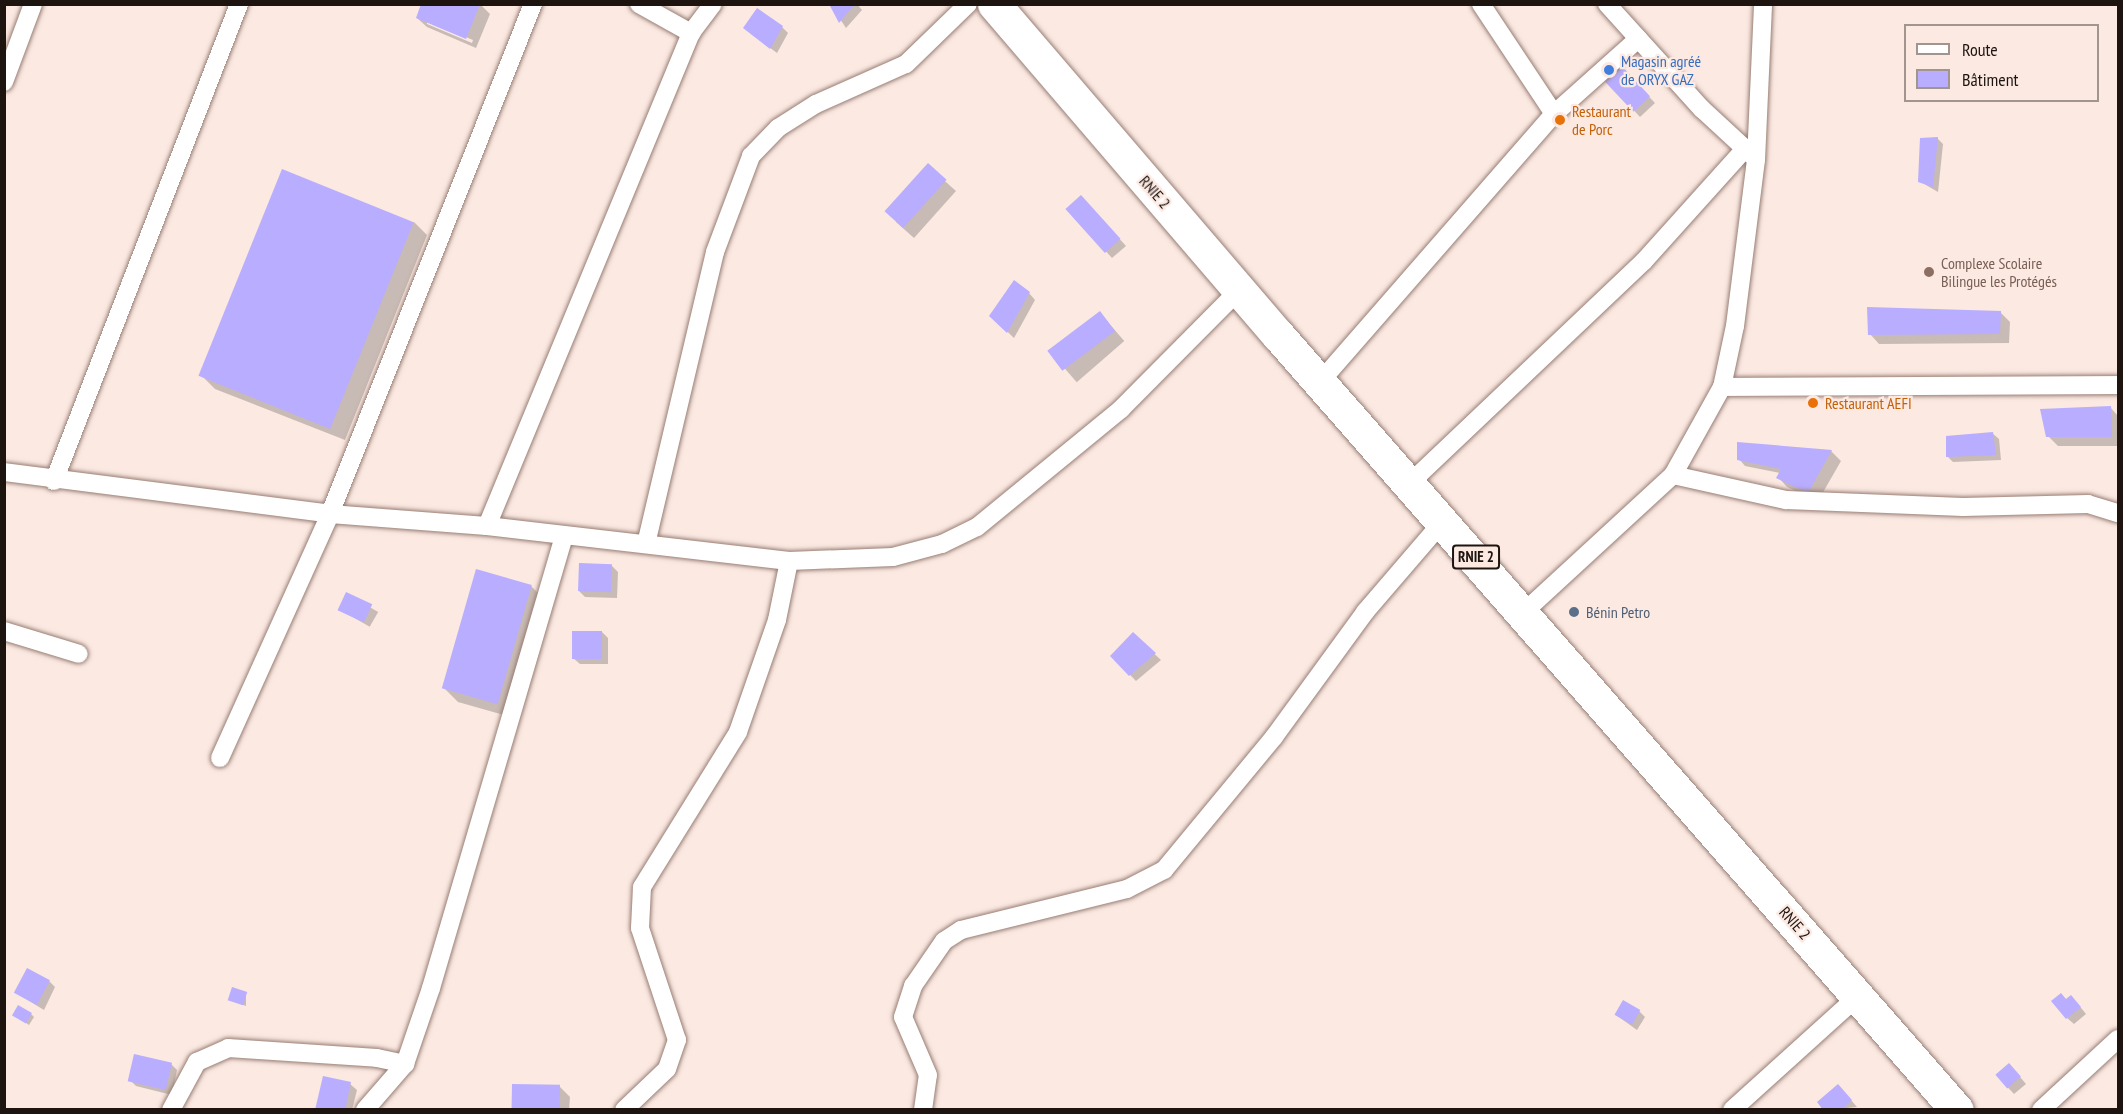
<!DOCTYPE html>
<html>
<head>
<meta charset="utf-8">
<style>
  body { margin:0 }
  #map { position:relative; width:2123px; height:1114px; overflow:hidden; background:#fbe9e2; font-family:"PT Sans Narrow",sans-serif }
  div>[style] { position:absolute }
  .shadow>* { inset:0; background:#0003; transform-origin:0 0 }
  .building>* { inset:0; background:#b8adff; transform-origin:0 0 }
  .roads { filter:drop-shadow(0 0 2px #977d73) drop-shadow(0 0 2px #977d73) }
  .street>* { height:18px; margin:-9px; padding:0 9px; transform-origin:9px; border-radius:9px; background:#fff }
  .highway>* { height:33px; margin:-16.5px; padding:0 16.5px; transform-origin:16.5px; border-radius:16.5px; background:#fff }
  .dots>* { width:16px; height:16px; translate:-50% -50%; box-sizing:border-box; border:3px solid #fbe9e2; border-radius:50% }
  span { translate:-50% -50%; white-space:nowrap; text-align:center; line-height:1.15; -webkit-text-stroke:4.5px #fbe9e2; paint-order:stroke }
  .shield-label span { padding:2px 4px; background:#fbe9e2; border:2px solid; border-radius:4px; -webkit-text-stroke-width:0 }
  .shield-label { font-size:15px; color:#1d1410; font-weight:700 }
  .shop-label { font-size:16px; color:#366cbe }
  .left { translate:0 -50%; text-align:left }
  .food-label { font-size:16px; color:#c56008 }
  .street-label { font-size:16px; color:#1d1410 }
  .education-label { font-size:16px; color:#785e54 }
  .service-label { font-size:16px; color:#4e5e75 }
  .frame { position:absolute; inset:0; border:6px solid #1d1410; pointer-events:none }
  .legend { position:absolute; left:1904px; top:24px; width:195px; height:78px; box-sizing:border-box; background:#fbe9e2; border:2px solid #a2948e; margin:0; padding:8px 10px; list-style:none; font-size:18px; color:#1d1410 }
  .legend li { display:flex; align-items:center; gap:12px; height:30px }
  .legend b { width:30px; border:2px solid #a2948e }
</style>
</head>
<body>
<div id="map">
  <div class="shadow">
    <div style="clip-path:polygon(evenodd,423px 4px,480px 4px,490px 14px,476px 48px,427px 27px,417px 18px,423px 4px,427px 21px,473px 40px,472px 43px,427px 24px,427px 21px)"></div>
    <div style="clip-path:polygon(830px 4px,857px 4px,862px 10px,846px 28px)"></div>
    <div style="clip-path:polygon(782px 27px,788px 33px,777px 53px,751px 34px)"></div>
    <div style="clip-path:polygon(1626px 72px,1655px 103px,1640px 117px,1605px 79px)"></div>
    <div style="clip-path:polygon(1937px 138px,1943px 144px,1938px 192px,1919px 181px)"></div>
    <div style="clip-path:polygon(928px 166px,956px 191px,914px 238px,896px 222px)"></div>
    <div style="clip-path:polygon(1087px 203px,1126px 246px,1112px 258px,1067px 209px)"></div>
    <div style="clip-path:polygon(414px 222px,427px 235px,345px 440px,215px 389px,202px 376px)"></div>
    <div style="clip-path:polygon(1029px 293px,1035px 300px,1014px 338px,991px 316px)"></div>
    <div style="clip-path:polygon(2000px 312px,2010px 322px,2009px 343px,1879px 344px,1870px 334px)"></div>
    <div style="left:1100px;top:313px;width:37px;height:63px;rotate:49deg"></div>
    <div style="clip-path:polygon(2110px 407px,2118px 416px,2118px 446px,2058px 446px,2048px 436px)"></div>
    <div style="clip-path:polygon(1992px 433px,1999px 439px,2001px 460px,1953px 462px,1947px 456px)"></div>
    <div style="clip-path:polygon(1831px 451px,1841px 461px,1818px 501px,1787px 487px,1778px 477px,1780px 473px,1745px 466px,1739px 459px)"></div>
    <div style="clip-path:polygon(612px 566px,618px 572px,617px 598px,585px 597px,579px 591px)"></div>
    <div style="clip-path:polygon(531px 586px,544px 599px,511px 717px,458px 702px,445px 689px)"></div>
    <div style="left:347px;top:594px;width:36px;height:17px;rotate:30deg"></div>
    <div style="clip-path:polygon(602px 632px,608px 638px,608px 664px,580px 664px,573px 658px)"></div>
    <div style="clip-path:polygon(1133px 634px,1161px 660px,1136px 681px,1112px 656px)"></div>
    <div style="clip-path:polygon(49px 981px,55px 987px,44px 1010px,16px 993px)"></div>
    <div style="clip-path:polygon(246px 993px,246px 1006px,230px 1000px)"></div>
    <div style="clip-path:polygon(2077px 1003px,2086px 1014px,2074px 1024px,2067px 1018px)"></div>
    <div style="clip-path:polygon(1639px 1011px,1645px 1017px,1637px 1030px,1616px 1015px)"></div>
    <div style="clip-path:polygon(31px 1014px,34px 1017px,29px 1025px,14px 1015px)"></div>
    <div style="clip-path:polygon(171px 1064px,177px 1070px,172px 1095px,136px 1086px,130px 1080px)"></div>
    <div style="clip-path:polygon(2015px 1071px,2026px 1084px,2014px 1094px,1997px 1076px)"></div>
    <div style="clip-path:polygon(350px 1084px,357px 1090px,352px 1110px,316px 1110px)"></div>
    <div style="clip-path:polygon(560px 1087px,570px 1097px,569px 1110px,513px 1110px)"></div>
    <div style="clip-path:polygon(1844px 1092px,1857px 1107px,1825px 1110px)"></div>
  </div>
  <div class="building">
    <div style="clip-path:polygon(421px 4px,480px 4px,466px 39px,416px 18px)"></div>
    <div style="clip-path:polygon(829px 4px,855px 4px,839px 23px)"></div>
    <div style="clip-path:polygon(757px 8px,783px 26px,770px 49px,743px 28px)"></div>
    <div style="left:1620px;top:64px;width:44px;height:23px;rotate:47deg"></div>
    <div style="clip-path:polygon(1938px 137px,1933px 187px,1918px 182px,1920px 138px)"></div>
    <div style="left:928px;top:163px;width:25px;height:65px;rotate:42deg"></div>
    <div style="left:282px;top:169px;width:142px;height:223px;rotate:22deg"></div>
    <div style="left:1081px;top:195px;width:59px;height:21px;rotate:48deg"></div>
    <div style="clip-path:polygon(1014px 280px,1030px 292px,1007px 333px,989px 316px)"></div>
    <div style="clip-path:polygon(1867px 307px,2001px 311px,2000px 334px,1868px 335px)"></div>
    <div style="left:1100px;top:311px;width:25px;height:66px;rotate:53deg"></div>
    <div style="clip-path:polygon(2111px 406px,2112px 437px,2046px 437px,2040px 409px)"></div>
    <div style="clip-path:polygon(1993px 432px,1996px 455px,1946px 457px,1946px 436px)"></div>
    <div style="clip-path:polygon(1737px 442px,1832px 450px,1808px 493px,1776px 478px,1781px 469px,1737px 460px)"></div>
    <div style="left:579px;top:563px;width:33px;height:28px;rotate:2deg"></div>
    <div style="left:476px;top:569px;width:58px;height:124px;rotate:16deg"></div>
    <div style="left:346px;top:592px;width:29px;height:20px;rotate:25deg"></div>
    <div style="left:572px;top:631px;width:30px;height:28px"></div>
    <div style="clip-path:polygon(1133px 632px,1156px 653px,1129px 676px,1110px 656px)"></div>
    <div style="left:27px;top:968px;width:26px;height:28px;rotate:28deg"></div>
    <div style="left:232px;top:987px;width:16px;height:14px;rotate:18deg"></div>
    <div style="clip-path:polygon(2061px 993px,2066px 999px,2071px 995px,2081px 1007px,2066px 1019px,2051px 1001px)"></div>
    <div style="left:1623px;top:1000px;width:20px;height:17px;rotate:30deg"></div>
    <div style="left:18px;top:1005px;width:16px;height:12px;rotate:30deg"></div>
    <div style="left:134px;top:1054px;width:39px;height:28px;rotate:13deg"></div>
    <div style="left:2009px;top:1063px;width:18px;height:18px;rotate:49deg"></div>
    <div style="clip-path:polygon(323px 1076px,351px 1082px,345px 1110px,315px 1110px)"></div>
    <div style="left:512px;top:1084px;width:48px;height:26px;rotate:1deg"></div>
    <div style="clip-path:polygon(1838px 1084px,1852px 1100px,1841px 1110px,1823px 1110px,1817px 1102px)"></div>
  </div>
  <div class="roads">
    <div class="street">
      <div style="left:639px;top:4px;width:60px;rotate:29.1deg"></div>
      <div style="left:1481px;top:4px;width:132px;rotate:56.4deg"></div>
      <div style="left:1607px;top:4px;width:142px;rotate:47.9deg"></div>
      <div style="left:1702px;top:109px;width:69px;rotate:42.7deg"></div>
      <div style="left:4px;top:82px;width:83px;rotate:-69.6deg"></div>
      <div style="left:1320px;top:382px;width:356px;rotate:-48.9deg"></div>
      <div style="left:1554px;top:114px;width:113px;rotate:-41.8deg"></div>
      <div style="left:1722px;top:387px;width:396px;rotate:-0.3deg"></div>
      <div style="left:4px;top:472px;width:329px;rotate:7.3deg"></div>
      <div style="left:330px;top:514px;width:157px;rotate:4.4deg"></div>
      <div style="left:487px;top:526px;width:304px;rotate:6.6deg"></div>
      <div style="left:789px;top:561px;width:104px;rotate:-2.2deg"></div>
      <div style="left:893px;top:557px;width:51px;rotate:-14.9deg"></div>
      <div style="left:942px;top:544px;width:39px;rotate:-26deg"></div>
      <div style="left:977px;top:527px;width:186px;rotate:-39.3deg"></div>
      <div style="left:1121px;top:409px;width:168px;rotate:-45.2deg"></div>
      <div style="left:1673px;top:475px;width:116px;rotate:12.5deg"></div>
      <div style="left:1786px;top:500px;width:177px;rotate:2.3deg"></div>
      <div style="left:1963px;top:507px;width:125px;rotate:-1.4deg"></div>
      <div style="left:2088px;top:504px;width:31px;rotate:17deg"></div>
      <div style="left:54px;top:481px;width:512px;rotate:-68.8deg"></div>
      <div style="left:1410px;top:483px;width:323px;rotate:-43.5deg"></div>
      <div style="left:1644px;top:261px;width:151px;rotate:-48deg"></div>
      <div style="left:487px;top:526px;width:534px;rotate:-67.52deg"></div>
      <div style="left:691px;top:33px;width:36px;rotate:-53deg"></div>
      <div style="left:646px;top:544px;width:300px;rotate:-76.7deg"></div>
      <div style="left:715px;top:252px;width:103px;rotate:-69.4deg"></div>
      <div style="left:751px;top:156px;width:39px;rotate:-46deg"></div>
      <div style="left:778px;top:128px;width:45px;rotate:-32.3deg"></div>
      <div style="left:816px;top:104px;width:98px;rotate:-24deg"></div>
      <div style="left:906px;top:64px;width:86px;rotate:-44.1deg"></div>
      <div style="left:1524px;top:612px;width:202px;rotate:-42.6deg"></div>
      <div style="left:1673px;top:475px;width:101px;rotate:-60.9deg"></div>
      <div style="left:1722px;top:387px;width:62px;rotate:-78deg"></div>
      <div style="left:1735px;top:326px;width:167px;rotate:-82.8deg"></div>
      <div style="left:1756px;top:160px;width:156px;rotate:-87.4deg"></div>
      <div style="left:4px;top:631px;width:78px;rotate:17deg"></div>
      <div style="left:220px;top:758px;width:268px;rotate:-65.7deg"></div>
      <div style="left:330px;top:514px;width:549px;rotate:-68.3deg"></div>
      <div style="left:171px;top:1110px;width:55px;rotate:-61.6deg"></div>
      <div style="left:197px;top:1062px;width:34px;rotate:-24deg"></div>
      <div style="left:228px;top:1048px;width:149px;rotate:3.8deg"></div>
      <div style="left:377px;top:1058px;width:29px;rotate:12deg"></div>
      <div style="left:365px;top:1110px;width:61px;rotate:-49deg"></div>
      <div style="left:405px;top:1064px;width:80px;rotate:-71.1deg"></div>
      <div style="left:431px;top:988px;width:470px;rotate:-73.6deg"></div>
      <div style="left:624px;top:1110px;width:59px;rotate:-43.6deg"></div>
      <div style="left:667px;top:1069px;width:31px;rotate:-71deg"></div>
      <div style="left:677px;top:1040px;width:118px;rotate:-108.3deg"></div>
      <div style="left:640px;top:928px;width:41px;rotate:-87.2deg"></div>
      <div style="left:642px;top:887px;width:182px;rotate:-58.2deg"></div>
      <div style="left:738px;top:732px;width:119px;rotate:-70.8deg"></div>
      <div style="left:777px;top:620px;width:60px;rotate:-78.5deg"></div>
      <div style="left:923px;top:1110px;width:35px;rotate:-82deg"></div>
      <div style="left:928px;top:1075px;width:63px;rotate:-113.3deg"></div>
      <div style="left:903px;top:1017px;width:33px;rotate:-72deg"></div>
      <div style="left:913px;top:986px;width:55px;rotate:-55.4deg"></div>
      <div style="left:944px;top:941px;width:20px;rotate:-33deg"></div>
      <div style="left:961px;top:930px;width:171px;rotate:-13.9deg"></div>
      <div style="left:1127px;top:889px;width:42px;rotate:-27.2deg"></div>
      <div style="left:1164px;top:870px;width:173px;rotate:-50.4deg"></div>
      <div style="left:1274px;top:737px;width:155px;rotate:-53.9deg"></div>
      <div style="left:1365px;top:612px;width:121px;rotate:-49.3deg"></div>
      <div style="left:1732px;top:1110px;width:170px;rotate:-42.1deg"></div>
      <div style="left:2041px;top:1110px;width:105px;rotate:-42.7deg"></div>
    </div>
    <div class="highway">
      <div style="left:994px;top:4px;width:436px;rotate:49.4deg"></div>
      <div style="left:1278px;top:335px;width:1030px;rotate:48.78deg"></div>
    </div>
  </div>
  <div class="dots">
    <div style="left:1609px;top:70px;background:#3f7fe0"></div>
    <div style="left:1560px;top:120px;background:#e8710a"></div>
    <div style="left:1929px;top:272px;background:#8d6e63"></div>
    <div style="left:1813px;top:403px;background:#e8710a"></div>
    <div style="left:1574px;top:612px;background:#5c6f8a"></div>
  </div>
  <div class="shield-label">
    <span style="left:1476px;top:557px">RNIE 2</span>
  </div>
  <div class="shop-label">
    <span class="left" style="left:1621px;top:70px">Magasin agréé<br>de ORYX GAZ</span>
  </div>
  <div class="food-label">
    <span class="left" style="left:1572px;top:120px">Restaurant<br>de Porc</span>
    <span class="left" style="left:1825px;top:403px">Restaurant AEFI</span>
  </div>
  <div class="street-label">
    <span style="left:1155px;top:192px;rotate:49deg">RNIE 2</span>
    <span style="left:1795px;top:923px;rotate:49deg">RNIE 2</span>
  </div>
  <div class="education-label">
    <span class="left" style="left:1941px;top:272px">Complexe Scolaire<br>Bilingue les Protégés</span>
  </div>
  <div class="service-label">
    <span class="left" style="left:1586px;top:612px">Bénin Petro</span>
  </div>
  <div class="frame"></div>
  <ul class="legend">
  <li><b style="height:8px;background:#fff"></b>Route</li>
  <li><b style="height:16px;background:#b8adff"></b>Bâtiment</li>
  </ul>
</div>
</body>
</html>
